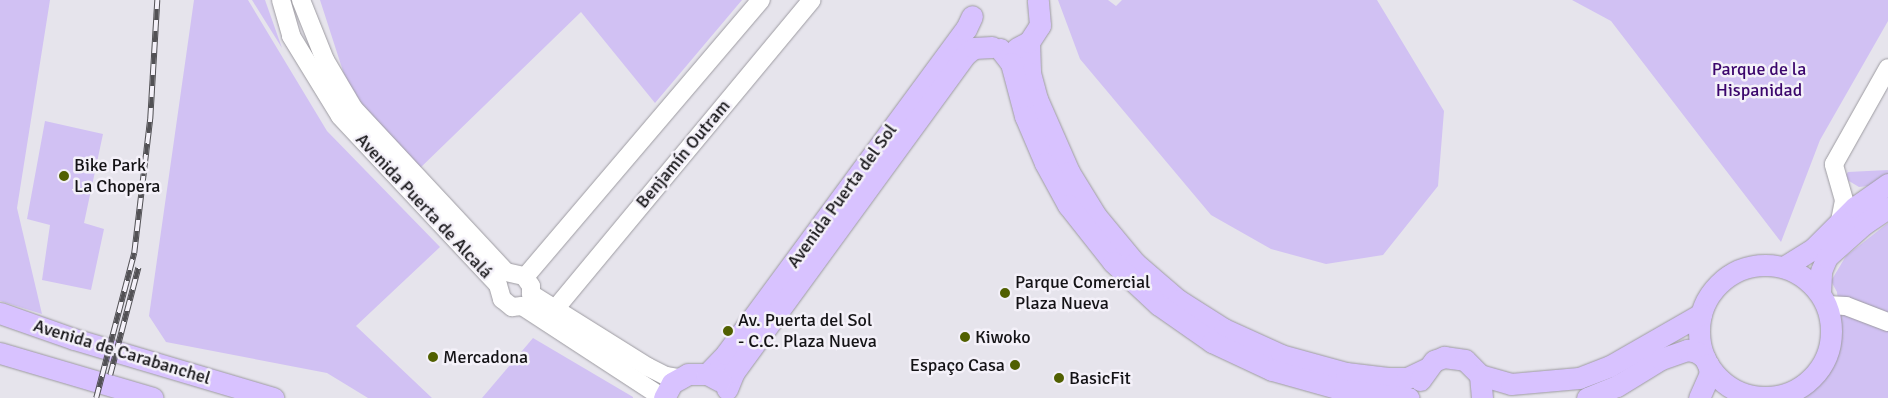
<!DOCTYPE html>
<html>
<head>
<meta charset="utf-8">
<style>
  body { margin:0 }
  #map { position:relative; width:1888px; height:398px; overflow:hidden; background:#e6e4ec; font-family:Signika,sans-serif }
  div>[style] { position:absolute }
  .green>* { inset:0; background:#d1c1f3 }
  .roads { filter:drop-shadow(0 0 1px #9d9ba1) drop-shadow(0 0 1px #9d9ba1) }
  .minor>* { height:18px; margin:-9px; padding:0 9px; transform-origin:9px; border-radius:9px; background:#fff }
  .major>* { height:21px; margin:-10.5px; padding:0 10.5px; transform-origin:10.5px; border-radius:10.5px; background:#d8c2ff }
  .major>.ring { margin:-10.5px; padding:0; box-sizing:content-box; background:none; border:21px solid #d8c2ff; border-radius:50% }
  .rail>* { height:5.5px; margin-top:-2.75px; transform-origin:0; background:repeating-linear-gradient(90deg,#f4f1f9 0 11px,#525155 0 22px); box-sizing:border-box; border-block:1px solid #525155 }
  .dots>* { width:14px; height:14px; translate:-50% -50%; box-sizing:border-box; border:2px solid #f4f1f9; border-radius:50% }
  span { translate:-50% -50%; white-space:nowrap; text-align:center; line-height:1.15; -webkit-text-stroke:5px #f4f1f9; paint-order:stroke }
  .park-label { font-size:18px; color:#3b066c }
  .street-label { font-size:18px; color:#141316 }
  .poi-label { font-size:18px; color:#141316 }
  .left { translate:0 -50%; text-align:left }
  .right { translate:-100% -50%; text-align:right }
</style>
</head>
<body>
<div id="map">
  <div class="green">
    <div style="clip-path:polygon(0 0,50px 0,17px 208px,42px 314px,0 301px)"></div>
    <div style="clip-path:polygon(194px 0,248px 0,327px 131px,440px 247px,356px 326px,432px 398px,368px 398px,327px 373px,166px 342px,149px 316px)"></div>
    <div style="clip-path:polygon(252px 0,265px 0,282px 48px)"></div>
    <div style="clip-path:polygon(320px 0,742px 0,655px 103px,581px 12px,417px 171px,352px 99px)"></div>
    <div style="clip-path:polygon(1058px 0,1108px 0,1116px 6px,1122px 0,1377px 0,1444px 111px,1438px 186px,1383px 255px,1326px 264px,1271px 249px,1211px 215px,1080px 59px)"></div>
    <div style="clip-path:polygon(1572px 0,1888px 0,1888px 21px,1820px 140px,1781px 242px,1611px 21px)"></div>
    <div style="clip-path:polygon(45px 121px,103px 134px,84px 223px,104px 229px,91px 290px,42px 280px,50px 225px,27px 219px)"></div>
    <div style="clip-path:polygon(1888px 170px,1888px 175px,1868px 186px,1859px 187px,1844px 178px,1848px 172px)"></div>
    <div style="clip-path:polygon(1888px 223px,1888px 398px,1801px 398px,1807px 396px,1836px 359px,1841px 329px,1837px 292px,1831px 281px,1846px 256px)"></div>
    <div style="clip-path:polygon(533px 338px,633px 397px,633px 398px,482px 398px)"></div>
  </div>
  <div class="roads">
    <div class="minor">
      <div style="left:281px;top:0;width:37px;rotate:74deg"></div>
      <div style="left:291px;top:36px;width:94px;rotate:58.5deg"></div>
      <div style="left:340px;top:116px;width:231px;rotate:46.9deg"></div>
      <div style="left:498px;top:285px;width:15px;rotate:74deg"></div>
      <div style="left:502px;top:299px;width:13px;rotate:39deg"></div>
      <div style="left:512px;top:307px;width:10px;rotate:-6deg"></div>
      <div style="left:522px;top:306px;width:168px;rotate:33.1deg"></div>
      <div style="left:301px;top:0;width:65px;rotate:68.2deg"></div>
      <div style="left:325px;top:60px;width:57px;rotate:59.4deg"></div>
      <div style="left:354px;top:109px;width:223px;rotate:47deg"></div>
      <div style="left:506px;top:272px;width:18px;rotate:13deg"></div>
      <div style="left:524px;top:276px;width:12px;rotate:55deg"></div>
      <div style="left:531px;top:286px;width:8px;rotate:90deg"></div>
      <div style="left:531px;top:294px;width:138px;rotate:32deg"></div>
      <div style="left:648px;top:367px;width:20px;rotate:27deg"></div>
      <div style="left:666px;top:376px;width:13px;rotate:9deg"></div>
      <div style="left:1840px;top:221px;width:21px;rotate:-79deg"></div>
      <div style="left:1844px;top:200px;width:37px;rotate:-106deg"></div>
      <div style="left:1834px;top:164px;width:110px;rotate:-60.6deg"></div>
      <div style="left:525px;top:277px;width:364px;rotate:-49.6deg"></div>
      <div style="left:1827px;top:305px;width:19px;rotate:3deg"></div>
      <div style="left:1846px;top:306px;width:45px;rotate:20.9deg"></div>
      <div style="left:556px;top:308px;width:400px;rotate:-50.3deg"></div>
    </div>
    <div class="major">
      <div style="left:1029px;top:42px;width:31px;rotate:88deg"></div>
      <div style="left:1030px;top:73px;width:27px;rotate:75deg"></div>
      <div style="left:1037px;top:99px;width:80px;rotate:66.3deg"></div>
      <div style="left:1069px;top:172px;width:52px;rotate:58.5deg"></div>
      <div style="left:1096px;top:216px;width:61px;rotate:50.3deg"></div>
      <div style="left:1135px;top:263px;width:57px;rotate:40.7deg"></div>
      <div style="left:1178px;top:300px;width:54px;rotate:32.2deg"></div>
      <div style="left:1224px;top:329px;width:63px;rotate:24.5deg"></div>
      <div style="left:1281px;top:355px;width:67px;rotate:15.5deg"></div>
      <div style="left:1346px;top:373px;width:42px;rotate:6.8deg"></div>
      <div style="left:1388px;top:378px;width:19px"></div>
      <div style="left:1407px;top:378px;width:21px;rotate:-25deg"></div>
      <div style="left:1017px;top:48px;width:13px;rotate:-27deg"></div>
      <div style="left:1029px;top:42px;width:20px;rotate:-57deg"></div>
      <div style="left:1040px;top:25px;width:25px;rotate:-95deg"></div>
      <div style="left:1000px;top:49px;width:18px;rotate:52deg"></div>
      <div style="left:1011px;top:63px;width:55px;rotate:75.2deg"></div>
      <div style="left:1025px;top:116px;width:51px;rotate:66.9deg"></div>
      <div style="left:1045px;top:163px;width:48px;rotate:61.3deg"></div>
      <div style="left:1068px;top:205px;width:73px;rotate:51.7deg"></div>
      <div style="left:1113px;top:262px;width:63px;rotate:43.1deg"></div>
      <div style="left:1159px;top:305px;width:65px;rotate:34.9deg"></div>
      <div style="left:1212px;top:342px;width:66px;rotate:25deg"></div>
      <div style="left:1272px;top:370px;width:75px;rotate:15.5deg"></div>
      <div style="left:1344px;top:390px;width:65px;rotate:7deg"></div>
      <div class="ring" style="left:1699px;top:265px;width:111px;height:111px"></div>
      <div style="left:1784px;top:267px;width:36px;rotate:-32deg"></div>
      <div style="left:1814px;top:248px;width:58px;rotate:-45deg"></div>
      <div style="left:1855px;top:207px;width:40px;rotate:-34.9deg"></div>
      <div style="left:1820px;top:293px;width:22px;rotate:-87deg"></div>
      <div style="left:1821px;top:271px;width:15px;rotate:-67deg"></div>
      <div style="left:1827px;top:257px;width:50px;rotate:-41.7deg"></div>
      <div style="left:1864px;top:224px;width:29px;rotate:-34deg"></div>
      <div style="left:0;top:313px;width:78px;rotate:19.4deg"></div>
      <div style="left:74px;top:339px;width:208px;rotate:16.5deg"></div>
      <div style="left:0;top:353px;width:159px;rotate:16.4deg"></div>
      <div style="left:707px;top:374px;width:28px;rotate:-46deg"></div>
      <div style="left:726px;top:354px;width:404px;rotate:-53.6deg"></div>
      <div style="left:966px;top:29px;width:14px;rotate:-65deg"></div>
      <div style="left:1480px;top:375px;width:32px;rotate:16deg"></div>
      <div style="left:1511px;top:384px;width:68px;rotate:-5deg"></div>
      <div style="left:1579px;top:378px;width:33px;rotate:-21deg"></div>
      <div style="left:1610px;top:366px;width:105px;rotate:-29.7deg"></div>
      <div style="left:1420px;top:380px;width:24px;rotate:-54deg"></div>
      <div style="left:1434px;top:361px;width:11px;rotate:-22deg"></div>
      <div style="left:1444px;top:357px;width:21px;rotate:8deg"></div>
      <div style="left:1465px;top:360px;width:21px;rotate:45deg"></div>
      <div style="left:1480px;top:375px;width:23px;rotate:85deg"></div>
      <div style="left:727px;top:389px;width:18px;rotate:-68deg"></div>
      <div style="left:734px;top:372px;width:394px;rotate:-53.9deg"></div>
      <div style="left:966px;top:54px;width:10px;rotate:-37deg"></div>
      <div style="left:974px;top:48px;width:18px;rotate:-3deg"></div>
      <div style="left:664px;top:398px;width:17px;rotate:-62deg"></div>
      <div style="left:672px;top:383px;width:18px;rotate:-29deg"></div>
      <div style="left:688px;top:374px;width:19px"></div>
      <div style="left:707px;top:374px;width:15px;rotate:28deg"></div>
      <div style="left:1587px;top:398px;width:32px;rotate:-22deg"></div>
      <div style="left:1617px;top:386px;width:52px;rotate:-31.5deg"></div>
      <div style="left:1661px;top:359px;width:28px;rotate:-19deg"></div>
      <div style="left:1687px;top:350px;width:10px;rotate:11deg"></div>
      <div style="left:1697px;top:352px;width:10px;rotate:37deg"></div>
      <div style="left:1699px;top:398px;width:27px;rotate:-66deg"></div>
      <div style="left:1710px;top:373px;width:9px;rotate:-103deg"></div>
    </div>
  </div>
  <div class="rail">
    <div style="left:110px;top:375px;width:111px;rotate:-75.3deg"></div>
    <div style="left:96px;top:398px;width:150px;rotate:-75.3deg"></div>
    <div style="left:134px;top:253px;width:135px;rotate:-83.2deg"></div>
    <div style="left:150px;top:119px;width:119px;rotate:-86.6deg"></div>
  </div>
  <div class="dots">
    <div style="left:64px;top:176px;background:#516001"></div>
    <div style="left:1005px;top:293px;background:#516001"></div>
    <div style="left:728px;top:331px;background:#516001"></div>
    <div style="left:965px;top:337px;background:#516001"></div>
    <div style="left:433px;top:357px;background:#516001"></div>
    <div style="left:1015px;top:365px;background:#516001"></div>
    <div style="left:1059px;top:378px;background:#516001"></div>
  </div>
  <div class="park-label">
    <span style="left:1759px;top:80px">Parque de la<br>Hispanidad</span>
  </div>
  <div class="street-label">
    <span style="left:683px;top:154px;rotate:-50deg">Benjamín Outram</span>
    <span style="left:842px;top:196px;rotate:-54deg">Avenida Puerta del Sol</span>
    <span style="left:424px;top:206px;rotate:47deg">Avenida Puerta de Alcalá</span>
    <span style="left:122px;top:352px;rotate:17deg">Avenida de Carabanchel</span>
  </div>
  <div class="poi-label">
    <span class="left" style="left:74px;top:176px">Bike Park<br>La Chopera</span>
    <span class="left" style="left:1015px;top:293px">Parque Comercial<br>Plaza Nueva</span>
    <span class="left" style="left:738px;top:331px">Av. Puerta del Sol<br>- C.C. Plaza Nueva</span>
    <span class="left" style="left:975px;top:337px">Kiwoko</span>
    <span class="left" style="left:443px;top:357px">Mercadona</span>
    <span class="right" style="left:1005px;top:365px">Espaço Casa</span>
    <span class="left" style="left:1069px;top:378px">BasicFit</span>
  </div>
</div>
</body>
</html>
